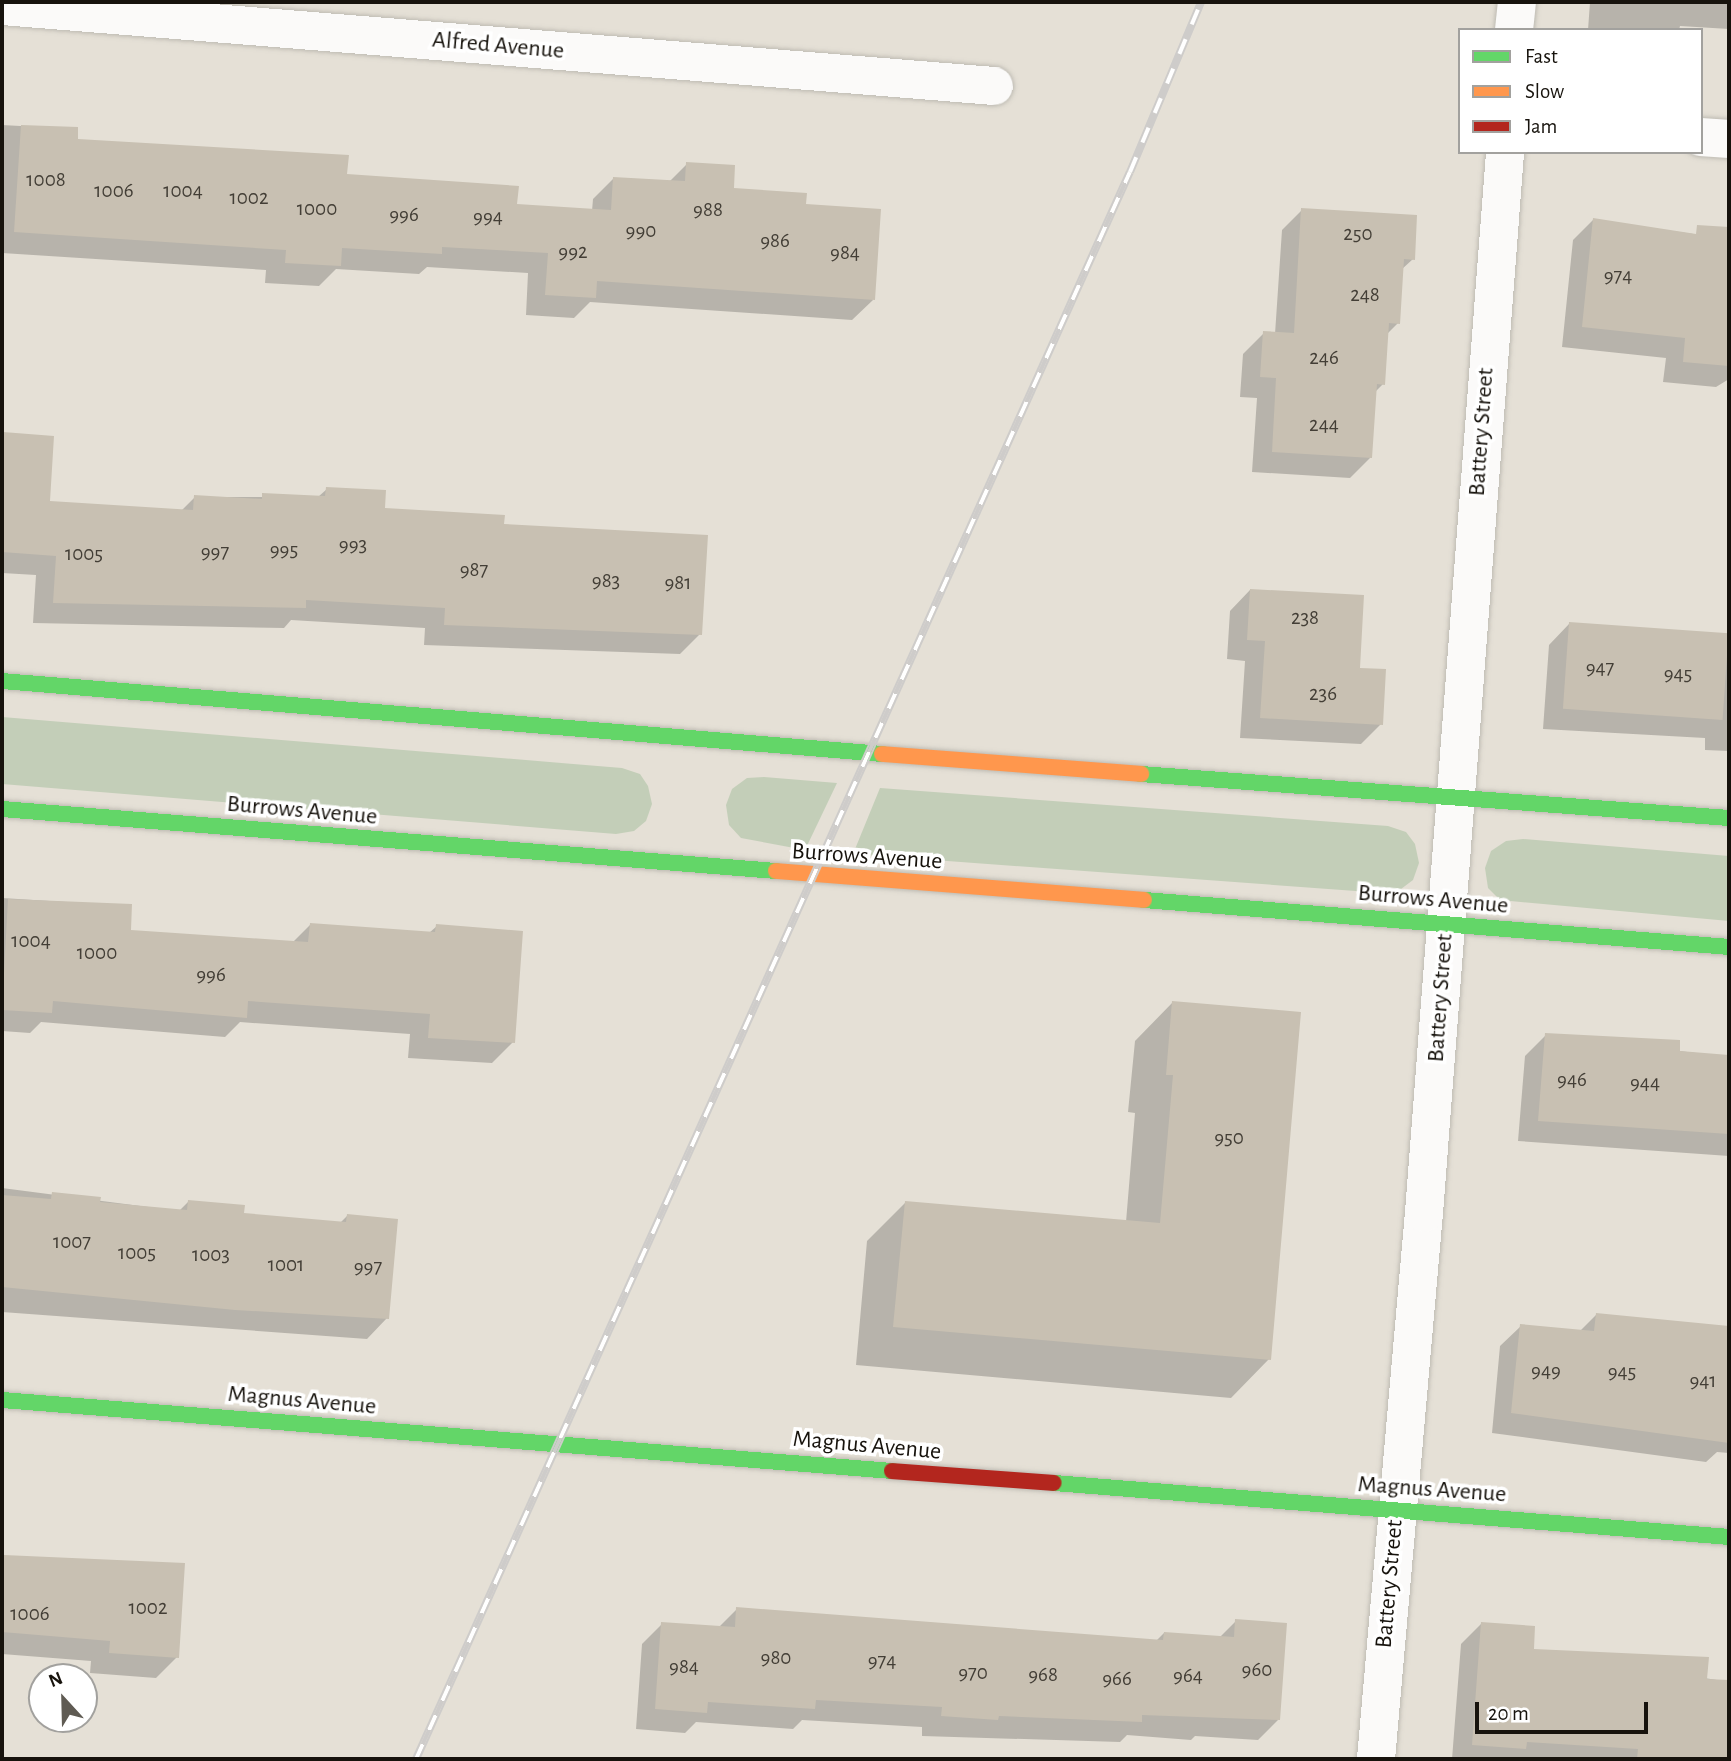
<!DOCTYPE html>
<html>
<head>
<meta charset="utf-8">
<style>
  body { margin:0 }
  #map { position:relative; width:1731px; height:1761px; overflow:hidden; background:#e5e0d6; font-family:"Alegreya Sans",sans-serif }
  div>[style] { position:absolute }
  .green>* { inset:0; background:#c3ceb8 }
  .shadow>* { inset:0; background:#0003 }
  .building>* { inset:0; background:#c8c0b2; transform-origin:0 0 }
  .roads { filter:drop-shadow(0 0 2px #bebbb3) drop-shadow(0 0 2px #bebbb3) }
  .street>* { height:38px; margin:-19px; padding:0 19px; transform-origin:19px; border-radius:19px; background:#fbfaf9 }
  .fast>* { height:16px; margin:-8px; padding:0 8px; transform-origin:8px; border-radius:8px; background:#63d668 }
  .slow>* { height:16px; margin:-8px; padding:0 8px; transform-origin:8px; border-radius:8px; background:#ff974d }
  .jam>* { height:16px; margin:-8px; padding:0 8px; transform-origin:8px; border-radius:8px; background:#b3261e }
  .rail>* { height:8px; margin-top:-4px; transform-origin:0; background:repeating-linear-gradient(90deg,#fff 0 16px,#ceccca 0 32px); box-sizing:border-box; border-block:2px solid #ceccca }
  span { translate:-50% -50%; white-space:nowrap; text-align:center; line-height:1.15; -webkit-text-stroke:7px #fff; paint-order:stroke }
  .number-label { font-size:21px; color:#433e36 }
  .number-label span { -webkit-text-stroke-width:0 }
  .street-label { font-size:24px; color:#17130d }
  .frame { position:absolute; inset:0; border:4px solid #17130d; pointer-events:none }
  .legend { position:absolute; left:1458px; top:28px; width:245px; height:126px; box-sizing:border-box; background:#fff; border:2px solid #a2a19e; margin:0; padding:9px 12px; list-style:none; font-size:21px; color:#17130d }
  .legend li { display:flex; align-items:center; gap:14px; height:35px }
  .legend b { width:35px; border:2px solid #a2a19e }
  .north { position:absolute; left:28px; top:1663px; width:70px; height:70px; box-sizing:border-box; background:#fff; border:2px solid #a2a19e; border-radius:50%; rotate:338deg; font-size:19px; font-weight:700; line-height:28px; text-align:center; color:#17130d }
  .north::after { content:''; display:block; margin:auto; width:24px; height:32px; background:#5f5b53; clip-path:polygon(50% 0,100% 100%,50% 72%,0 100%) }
  .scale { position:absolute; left:1475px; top:1702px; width:173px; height:32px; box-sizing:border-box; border:4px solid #17130d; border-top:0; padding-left:9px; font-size:21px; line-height:24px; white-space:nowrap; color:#17130d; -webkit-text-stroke:5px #fff; paint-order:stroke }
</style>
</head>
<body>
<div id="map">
  <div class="green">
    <div style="clip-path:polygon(2px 717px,622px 768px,640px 774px,648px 786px,652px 804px,646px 821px,634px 831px,616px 834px,2px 784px)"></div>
    <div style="clip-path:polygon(764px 777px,837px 783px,805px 850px,741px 838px,729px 825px,726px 805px,732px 789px,747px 778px)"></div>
    <div style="clip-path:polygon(880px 788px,1388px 826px,1406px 832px,1415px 844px,1419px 863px,1413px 880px,1401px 889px,1383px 893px,853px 854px)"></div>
    <div style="clip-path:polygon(1523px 839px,1729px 856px,1729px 921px,1500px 900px,1488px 888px,1485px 868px,1491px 851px,1506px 841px)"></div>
  </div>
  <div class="shadow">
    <div style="clip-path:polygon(1590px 2px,1729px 2px,1729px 29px,1680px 26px,1679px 30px,1588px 30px)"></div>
    <div style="clip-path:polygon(2px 125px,76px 129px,76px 140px,346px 176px,516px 206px,592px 211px,593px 199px,613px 179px,669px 182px,687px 164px,732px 190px,805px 206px,873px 300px,852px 320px,590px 302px,574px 318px,526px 315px,528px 273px,427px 267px,419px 274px,336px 269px,319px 286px,265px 283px,266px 270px,2px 253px)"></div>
    <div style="clip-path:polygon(1302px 210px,1413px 259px,1401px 270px,1398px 323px,1386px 335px,1383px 384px,1374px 393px,1371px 457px,1350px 478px,1252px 472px,1257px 398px,1240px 397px,1243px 354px,1264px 333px,1275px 334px,1282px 230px)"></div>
    <div style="clip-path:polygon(1593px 220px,1729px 239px,1729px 379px,1716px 387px,1663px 382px,1666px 358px,1562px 347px,1573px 240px)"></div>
    <div style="clip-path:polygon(4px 434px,48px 502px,181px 511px,195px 497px,318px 497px,327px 489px,383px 510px,502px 526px,700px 634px,680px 654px,424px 645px,425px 628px,291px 620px,284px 628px,33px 623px,36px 575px,2px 573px)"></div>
    <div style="clip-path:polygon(1250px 590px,1358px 669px,1381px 724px,1361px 744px,1240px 738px,1245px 661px,1227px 659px,1230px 611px)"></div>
    <div style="clip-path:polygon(1569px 624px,1729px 638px,1729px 751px,1705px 750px,1705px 738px,1543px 729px,1549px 645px)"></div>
    <div style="clip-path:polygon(2px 898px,130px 906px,129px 932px,292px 943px,311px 924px,429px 933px,437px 926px,513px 1042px,492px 1063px,408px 1058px,410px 1034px,240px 1022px,225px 1037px,41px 1022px,30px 1033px,2px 1031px)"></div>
    <div style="clip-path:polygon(1173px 1002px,1269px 1359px,1231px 1398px,856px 1365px,867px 1241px,905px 1203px,1126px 1222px,1135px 1113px,1128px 1112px,1135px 1041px)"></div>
    <div style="clip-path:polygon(1546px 1035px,1729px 1057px,1729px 1156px,1518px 1141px,1525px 1056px)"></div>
    <div style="clip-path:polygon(2px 1188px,179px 1211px,188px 1202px,242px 1215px,340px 1223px,347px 1216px,387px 1318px,367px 1339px,2px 1312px)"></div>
    <div style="clip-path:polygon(1596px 1315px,1729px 1328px,1729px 1453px,1717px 1452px,1706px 1462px,1492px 1433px,1500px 1346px,1521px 1326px,1580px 1331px)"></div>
    <div style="clip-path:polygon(2px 1557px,183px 1565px,177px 1657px,156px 1678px,90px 1673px,91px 1661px,2px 1654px)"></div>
    <div style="clip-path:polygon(737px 1609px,1156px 1641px,1164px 1633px,1219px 1638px,1236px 1621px,1278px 1720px,1258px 1740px,1195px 1736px,1191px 1740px,1127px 1735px,1120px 1742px,922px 1736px,922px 1727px,802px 1720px,793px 1729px,696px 1722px,685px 1733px,636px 1729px,642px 1644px,662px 1624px,718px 1628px)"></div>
    <div style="clip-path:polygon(1482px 1623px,1532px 1650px,1729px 1682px,1729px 1759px,1452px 1759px,1461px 1644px)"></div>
  </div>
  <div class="building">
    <div style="clip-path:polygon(21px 125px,78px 127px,78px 139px,349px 155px,347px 174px,519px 186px,517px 204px,611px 210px,613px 177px,685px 181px,686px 162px,735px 165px,734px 188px,807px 193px,806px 204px,881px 209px,875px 300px,597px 281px,596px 298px,545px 295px,548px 253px,442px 247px,442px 254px,342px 248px,341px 266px,285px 263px,286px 250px,14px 232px)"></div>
    <div style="clip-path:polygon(1301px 208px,1417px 215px,1415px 260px,1404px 259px,1400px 324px,1389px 323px,1385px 385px,1377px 384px,1372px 458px,1272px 452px,1276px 378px,1260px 377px,1263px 331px,1294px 333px)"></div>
    <div style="clip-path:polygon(1593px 218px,1696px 234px,1697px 225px,1729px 227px,1729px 366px,1683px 362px,1685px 338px,1582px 327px)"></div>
    <div style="clip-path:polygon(3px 432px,54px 436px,50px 501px,193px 510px,194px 495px,262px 499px,262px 493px,325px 496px,326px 487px,386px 490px,385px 508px,505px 515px,504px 524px,708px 535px,702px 635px,444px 625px,445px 608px,306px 600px,306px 608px,53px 603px,56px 556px,2px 552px)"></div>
    <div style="clip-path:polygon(1250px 589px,1364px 595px,1360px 668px,1386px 669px,1383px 725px,1260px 718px,1265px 641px,1247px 640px)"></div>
    <div style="left:1569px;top:622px;width:160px;height:87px;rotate:4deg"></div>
    <div style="clip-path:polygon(8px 899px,132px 904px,131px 930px,308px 942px,310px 923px,435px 932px,436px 924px,523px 931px,515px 1043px,428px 1038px,430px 1014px,248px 1001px,247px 1018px,53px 1001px,52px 1013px,2px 1010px)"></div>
    <div style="clip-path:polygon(1172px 1001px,1301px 1012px,1271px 1360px,893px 1327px,905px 1201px,1160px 1223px,1173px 1075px,1166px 1075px)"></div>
    <div style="clip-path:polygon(1545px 1033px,1680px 1040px,1680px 1051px,1729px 1055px,1729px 1134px,1538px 1121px)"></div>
    <div style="clip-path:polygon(52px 1192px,101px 1197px,100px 1202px,187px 1210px,188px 1200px,245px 1205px,244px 1213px,346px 1222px,347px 1214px,398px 1219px,389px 1319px,235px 1310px,2px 1287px,2px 1195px,51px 1199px)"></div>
    <div style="clip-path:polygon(1596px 1313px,1729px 1326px,1729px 1443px,1511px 1413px,1520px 1324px,1594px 1331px)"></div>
    <div style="clip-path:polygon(4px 1555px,185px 1563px,179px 1658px,109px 1653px,110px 1641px,2px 1632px)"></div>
    <div style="clip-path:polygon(736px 1607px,1163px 1640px,1164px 1632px,1234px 1637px,1235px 1619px,1287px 1623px,1280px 1720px,1142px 1715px,1142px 1722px,999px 1716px,998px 1720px,941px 1716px,942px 1707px,816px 1700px,815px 1709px,708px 1702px,707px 1713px,655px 1709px,661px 1622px,735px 1627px)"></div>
    <div style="clip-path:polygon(1481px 1622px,1535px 1626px,1534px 1649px,1709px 1657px,1707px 1679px,1729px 1680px,1729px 1759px,1637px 1759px,1638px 1749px,1527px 1742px,1526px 1749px,1472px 1745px)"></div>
  </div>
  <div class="roads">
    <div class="street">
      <div style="left:2px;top:6px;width:995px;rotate:4.61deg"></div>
      <div style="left:1514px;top:30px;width:28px;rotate:-84deg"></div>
      <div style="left:1701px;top:137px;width:28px;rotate:4deg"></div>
      <div style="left:1376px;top:1759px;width:548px;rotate:-84.98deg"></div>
      <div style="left:1424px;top:1213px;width:1064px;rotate:-85.63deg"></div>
    </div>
    <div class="fast">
      <div style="left:2px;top:681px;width:883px;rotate:4.74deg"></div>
      <div style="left:1141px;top:774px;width:590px;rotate:4.28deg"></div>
      <div style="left:2px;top:809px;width:776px;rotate:4.58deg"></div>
      <div style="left:1144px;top:900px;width:587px;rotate:4.59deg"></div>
      <div style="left:2px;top:1400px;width:893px;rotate:4.56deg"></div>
      <div style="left:1054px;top:1483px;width:677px;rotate:4.57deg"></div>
    </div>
    <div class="slow">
      <div style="left:882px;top:754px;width:260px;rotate:4.4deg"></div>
      <div style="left:776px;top:871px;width:369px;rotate:4.5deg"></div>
    </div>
    <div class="jam">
      <div style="left:892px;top:1471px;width:162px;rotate:4.2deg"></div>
    </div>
  </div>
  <div class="rail">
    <div style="left:416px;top:1759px;width:1740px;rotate:-65.78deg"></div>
    <div style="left:1130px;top:172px;width:184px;rotate:-67.3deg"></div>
  </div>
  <div class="number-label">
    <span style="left:46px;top:180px">1008</span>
    <span style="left:114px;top:191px">1006</span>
    <span style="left:183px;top:191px">1004</span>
    <span style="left:249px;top:198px">1002</span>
    <span style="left:317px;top:209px">1000</span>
    <span style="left:708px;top:210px">988</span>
    <span style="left:404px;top:215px">996</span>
    <span style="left:488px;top:217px">994</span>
    <span style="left:641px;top:231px">990</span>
    <span style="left:1358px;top:234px">250</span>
    <span style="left:775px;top:241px">986</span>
    <span style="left:573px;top:252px">992</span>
    <span style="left:845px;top:253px">984</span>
    <span style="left:1618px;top:276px">974</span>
    <span style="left:1365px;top:295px">248</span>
    <span style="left:1324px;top:358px">246</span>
    <span style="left:1324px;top:425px">244</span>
    <span style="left:353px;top:545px">993</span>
    <span style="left:284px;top:550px">995</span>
    <span style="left:215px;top:552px">997</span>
    <span style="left:84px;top:554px">1005</span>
    <span style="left:474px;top:570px">987</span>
    <span style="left:606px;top:581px">983</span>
    <span style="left:678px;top:583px">981</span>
    <span style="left:1305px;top:618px">238</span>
    <span style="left:1600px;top:668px">947</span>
    <span style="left:1678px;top:674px">945</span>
    <span style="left:1323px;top:694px">236</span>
    <span style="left:31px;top:941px">1004</span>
    <span style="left:97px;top:953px">1000</span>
    <span style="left:211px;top:975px">996</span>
    <span style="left:1572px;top:1080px">946</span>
    <span style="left:1645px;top:1083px">944</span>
    <span style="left:1229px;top:1138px">950</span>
    <span style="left:72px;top:1242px">1007</span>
    <span style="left:137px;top:1253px">1005</span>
    <span style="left:211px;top:1255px">1003</span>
    <span style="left:286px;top:1265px">1001</span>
    <span style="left:368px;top:1267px">997</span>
    <span style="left:1546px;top:1371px">949</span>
    <span style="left:1622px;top:1372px">945</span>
    <span style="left:1703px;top:1381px">941</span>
    <span style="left:148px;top:1608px">1002</span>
    <span style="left:30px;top:1614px">1006</span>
    <span style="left:776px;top:1658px">980</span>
    <span style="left:882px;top:1661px">974</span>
    <span style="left:684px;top:1667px">984</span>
    <span style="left:1257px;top:1670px">960</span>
    <span style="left:973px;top:1673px">970</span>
    <span style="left:1043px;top:1675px">968</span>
    <span style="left:1188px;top:1676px">964</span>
    <span style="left:1117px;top:1679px">966</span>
  </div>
  <div class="street-label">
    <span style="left:498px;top:46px;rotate:5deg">Alfred Avenue</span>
    <span style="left:1482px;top:432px;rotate:-86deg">Battery Street</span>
    <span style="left:302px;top:811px;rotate:5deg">Burrows Avenue</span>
    <span style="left:867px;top:857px;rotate:4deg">Burrows Avenue</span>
    <span style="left:1433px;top:900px;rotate:5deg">Burrows Avenue</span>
    <span style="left:1441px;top:998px;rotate:-86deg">Battery Street</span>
    <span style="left:302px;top:1401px;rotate:5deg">Magnus Avenue</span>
    <span style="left:867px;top:1446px;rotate:5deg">Magnus Avenue</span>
    <span style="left:1432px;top:1490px;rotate:4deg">Magnus Avenue</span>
    <span style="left:1390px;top:1584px;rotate:-85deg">Battery Street</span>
  </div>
  <div class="frame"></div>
  <ul class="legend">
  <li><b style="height:9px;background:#63d668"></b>Fast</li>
  <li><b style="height:9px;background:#ff974d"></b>Slow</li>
  <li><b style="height:9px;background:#b3261e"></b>Jam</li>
  </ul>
  <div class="north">N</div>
  <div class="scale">20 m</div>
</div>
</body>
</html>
